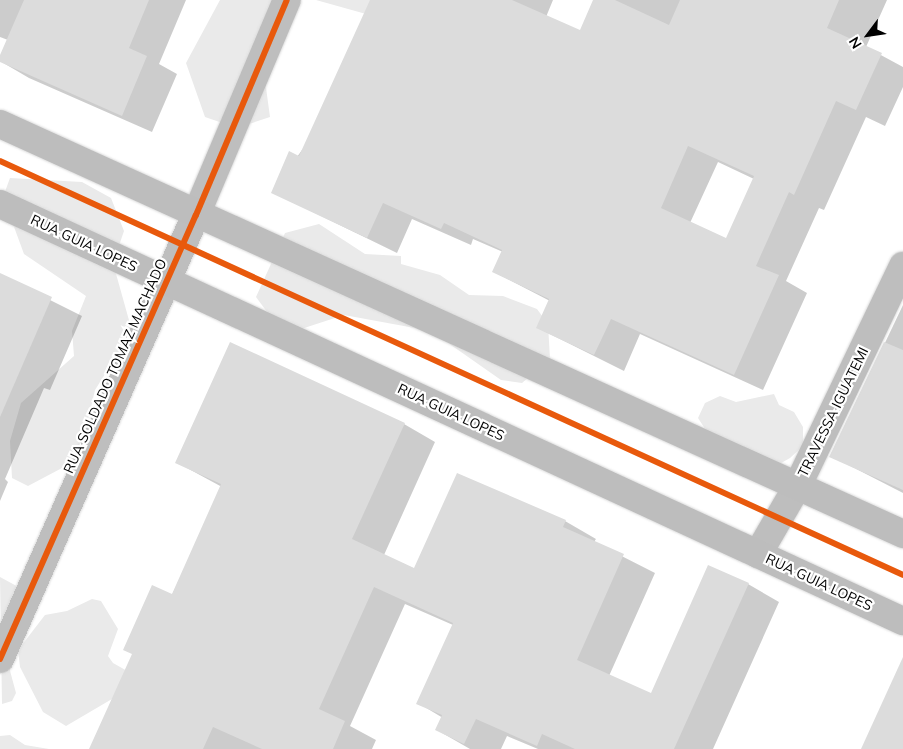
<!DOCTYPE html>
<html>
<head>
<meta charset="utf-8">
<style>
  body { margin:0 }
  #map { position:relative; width:903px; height:749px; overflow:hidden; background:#fff; font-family:Mulish,sans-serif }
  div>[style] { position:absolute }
  .green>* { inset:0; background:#eaeaea }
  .shadow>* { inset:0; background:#0003 }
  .building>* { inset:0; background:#dcdcdc }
  .roads { filter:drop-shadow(0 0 1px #dbdbdb) drop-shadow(0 0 1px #dbdbdb) }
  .minor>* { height:28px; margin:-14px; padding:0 14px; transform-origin:14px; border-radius:14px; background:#bebebe }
  .major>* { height:28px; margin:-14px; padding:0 14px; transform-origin:14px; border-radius:14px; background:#bdbdbd }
  .cycleway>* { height:6px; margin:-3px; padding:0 3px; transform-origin:3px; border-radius:3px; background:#e8590c }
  span { translate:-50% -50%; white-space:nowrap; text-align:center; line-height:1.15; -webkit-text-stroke:4.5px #fff; paint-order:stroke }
  .street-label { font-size:14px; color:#000 }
  .north { position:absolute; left:843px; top:10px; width:50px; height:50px; -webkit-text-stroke:4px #fff; paint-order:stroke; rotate:239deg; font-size:14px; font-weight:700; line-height:20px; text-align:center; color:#000 }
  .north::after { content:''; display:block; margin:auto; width:18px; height:22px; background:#000; clip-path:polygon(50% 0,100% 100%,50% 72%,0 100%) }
</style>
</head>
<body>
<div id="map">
  <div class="green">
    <div style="clip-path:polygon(220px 0,281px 0,259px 36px,270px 117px,237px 128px,205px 117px,186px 63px)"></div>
    <div style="clip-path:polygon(316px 0,393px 0,366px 14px)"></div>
    <div style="clip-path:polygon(10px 178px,82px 182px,111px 198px,124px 231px,113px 263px,132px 331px,95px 390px,79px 459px,28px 486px,12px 478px,10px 441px,21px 403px,74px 356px,72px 331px,86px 296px,24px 254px,3px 197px)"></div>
    <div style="clip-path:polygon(319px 224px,365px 254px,401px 256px,401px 264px,440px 275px,469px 295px,503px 296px,537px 309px,548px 324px,550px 359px,522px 383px,501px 380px,431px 331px,344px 315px,295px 331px,278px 327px,256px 297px,285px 233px)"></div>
    <div style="clip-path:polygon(774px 394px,779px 405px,794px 412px,803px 427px,803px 446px,790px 458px,774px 467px,709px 435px,698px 418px,705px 403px,720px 396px,736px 402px)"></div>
    <div style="clip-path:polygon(0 577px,24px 590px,9px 667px,16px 693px,12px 701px,2px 704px)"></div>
    <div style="clip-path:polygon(92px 599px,101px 601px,118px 629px,108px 656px,113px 663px,129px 672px,112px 699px,66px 726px,43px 712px,20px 667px,18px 650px,45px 615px,67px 611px)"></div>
    <div style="clip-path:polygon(10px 735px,25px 745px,49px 749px,0 749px,0 736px)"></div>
  </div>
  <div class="shadow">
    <div style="clip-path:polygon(0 0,186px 0,159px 64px,177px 74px,152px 132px,29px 78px,0 61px,8px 40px,0 37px)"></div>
    <div style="clip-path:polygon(evenodd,409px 0,553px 0,546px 17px,580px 32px,595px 0,887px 0,866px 47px,903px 67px,903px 87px,885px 126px,866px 117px,824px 210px,819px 208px,786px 281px,807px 293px,763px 390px,640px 334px,624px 371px,538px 328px,550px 301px,494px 272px,503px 252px,473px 239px,471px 245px,412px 219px,397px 253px,272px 192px,409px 0,718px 162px,754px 179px,727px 240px,690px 223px,718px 162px)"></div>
    <div style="clip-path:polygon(0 275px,82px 316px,50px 390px,44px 388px,5px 479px,8px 482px,0 501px)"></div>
    <div style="clip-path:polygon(903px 305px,903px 493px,831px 456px)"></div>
    <div style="clip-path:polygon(404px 424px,435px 442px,384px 555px,415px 569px,565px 521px,596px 539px,594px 542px,655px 573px,609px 676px,651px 695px,748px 584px,779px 602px,713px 749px,538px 749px,507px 736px,501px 749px,470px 749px,437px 730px,443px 718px,418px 703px,453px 625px,405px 604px,350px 726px,376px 740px,372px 749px,91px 749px,172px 595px,222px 487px,176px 462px)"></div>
  </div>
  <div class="building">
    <div style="clip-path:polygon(24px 0,149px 0,129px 48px,147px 56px,122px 116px,0 62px,0 55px)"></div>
    <div style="clip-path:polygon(evenodd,370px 0,512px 0,580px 30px,593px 0,615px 0,669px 25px,680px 0,839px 0,827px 28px,882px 53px,856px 110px,836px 101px,794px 195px,789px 192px,756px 266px,779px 275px,734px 375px,611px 319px,594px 355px,536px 328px,549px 299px,492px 272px,502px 250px,444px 223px,441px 229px,383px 203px,367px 238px,271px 193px,289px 151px,299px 156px,370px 0,688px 146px,754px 176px,726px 238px,661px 208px,688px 146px)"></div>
    <div style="clip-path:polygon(0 273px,52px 297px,0 417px)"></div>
    <div style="clip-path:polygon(230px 342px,405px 423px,352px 539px,414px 568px,457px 473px,566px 520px,563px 527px,624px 554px,577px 660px,651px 693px,708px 565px,749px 583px,674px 749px,575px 749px,542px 734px,537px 746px,476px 719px,464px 744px,435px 730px,442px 715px,416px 704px,453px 623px,374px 587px,319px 709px,345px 721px,333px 749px,262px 749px,213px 727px,203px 749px,89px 749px,132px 654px,123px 650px,152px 585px,172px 594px,221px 484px,175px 463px)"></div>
    <div style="clip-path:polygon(884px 342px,903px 350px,903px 490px,829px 457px)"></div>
    <div style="clip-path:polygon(903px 657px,903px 749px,861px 749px)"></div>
  </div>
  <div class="roads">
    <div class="minor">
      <div style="left:758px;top:554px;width:80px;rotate:-59.9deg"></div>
      <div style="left:798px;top:485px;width:243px;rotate:-64.4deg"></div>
      <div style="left:0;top:659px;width:485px;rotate:-66.2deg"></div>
      <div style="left:196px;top:215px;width:233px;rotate:-67.1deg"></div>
    </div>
    <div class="major">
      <div style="left:0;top:124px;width:992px;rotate:24.42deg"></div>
      <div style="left:0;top:204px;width:995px;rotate:24.79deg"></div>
    </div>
  </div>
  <div class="cycleway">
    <div style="left:0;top:161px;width:993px;rotate:24.63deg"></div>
    <div style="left:0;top:659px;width:485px;rotate:-66.2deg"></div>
    <div style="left:196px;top:215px;width:233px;rotate:-67.1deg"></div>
  </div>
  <div class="street-label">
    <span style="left:84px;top:243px;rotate:25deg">RUA GUIA LOPES</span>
    <span style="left:115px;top:366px;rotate:-66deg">RUA SOLDADO TOMAZ MACHADO</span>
    <span style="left:451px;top:412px;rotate:25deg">RUA GUIA LOPES</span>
    <span style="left:833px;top:412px;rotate:-64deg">TRAVESSA IGUATEMI</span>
    <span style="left:819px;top:582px;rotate:25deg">RUA GUIA LOPES</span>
  </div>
  <div class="north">N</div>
</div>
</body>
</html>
